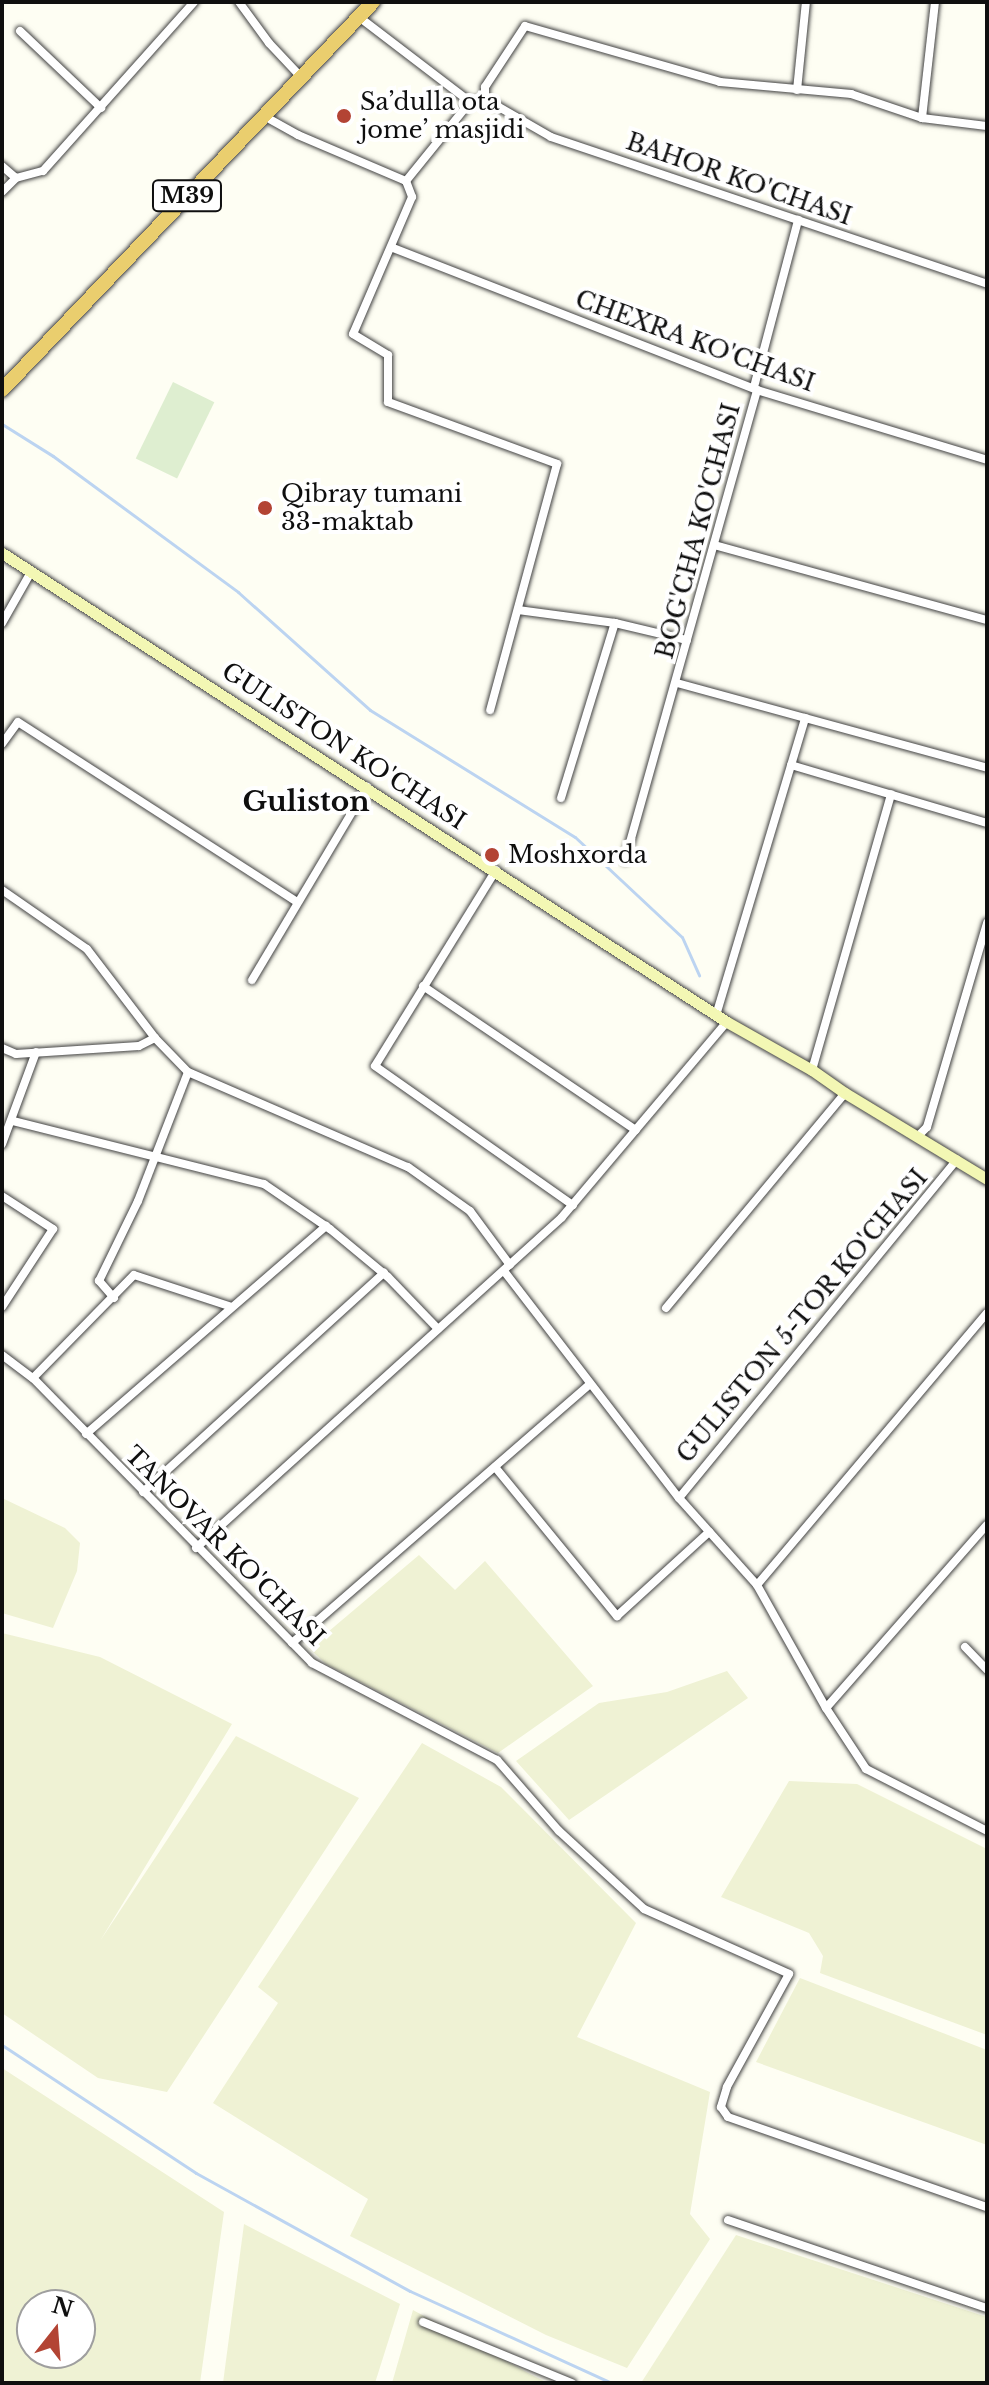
<!DOCTYPE html>
<html>
<head>
<meta charset="utf-8">
<style>
  body { margin:0 }
  #map { position:relative; width:989px; height:2385px; overflow:hidden; background:#fefef3; font-family:"Libre Baskerville",serif }
  div>[style] { position:absolute }
  .farmland>* { inset:0; background:#eff2d4 }
  .pitch>* { inset:0; background:#deeed0; transform-origin:0 0 }
  .stream>* { height:3px; margin:-1.5px; padding:0 1.5px; transform-origin:1.5px; border-radius:1.5px; background:#bcd4f1 }
  .roads { filter:drop-shadow(0 0 2px #424242) drop-shadow(0 0 2px #424242) }
  .minor>* { height:8px; margin:-4px; padding:0 4px; transform-origin:4px; border-radius:4px; background:#fff }
  .secondary>* { height:11px; margin:-5.5px; padding:0 5.5px; transform-origin:5.5px; border-radius:5.5px; background:#f3f7b4 }
  .trunk>* { height:14px; margin:-7px; padding:0 7px; transform-origin:7px; border-radius:7px; background:#eace6e }
  .dots>* { width:22px; height:22px; translate:-50% -50%; box-sizing:border-box; border:4px solid #fff; border-radius:50% }
  span { translate:-50% -50%; white-space:nowrap; text-align:center; line-height:1.15; -webkit-text-stroke:8px #fff; paint-order:stroke }
  .shield-label span { padding:2px 6px; background:#fff; border:2px solid; border-radius:6px; -webkit-text-stroke-width:0 }
  .shield-label { font-size:22px; color:#0f0f0f; font-weight:700 }
  .poi-label { font-size:24px; color:#0f0f0f }
  .left { translate:0 -50%; text-align:left }
  .street-label { font-size:24px; color:#0f0f0f }
  .quarter-label { font-size:28px; color:#0f0f0f; font-weight:700 }
  .frame { position:absolute; inset:0; border:4px solid #0f0f0f; pointer-events:none }
  .north { position:absolute; left:16px; top:2289px; width:80px; height:80px; box-sizing:border-box; background:#fff; border:2px solid #9f9f9f; border-radius:50%; rotate:17deg; font-size:22px; font-weight:700; line-height:32px; text-align:center; color:#0f0f0f }
  .north::after { content:''; display:block; margin:auto; width:28px; height:36px; background:#b34434; clip-path:polygon(50% 0,100% 100%,50% 72%,0 100%) }
</style>
</head>
<body>
<div id="map">
  <div class="farmland">
    <div style="clip-path:polygon(2px 1498px,65px 1528px,80px 1543px,77px 1571px,53px 1628px,2px 1613px)"></div>
    <div style="clip-path:polygon(419px 1555px,455px 1590px,485px 1561px,593px 1686px,498px 1753px,326px 1664px,309px 1648px)"></div>
    <div style="clip-path:polygon(2px 1633px,100px 1657px,232px 1724px,100px 1941px,236px 1736px,359px 1798px,167px 2092px,98px 2078px,2px 2013px)"></div>
    <div style="clip-path:polygon(727px 1671px,748px 1698px,569px 1820px,516px 1761px,599px 1703px,667px 1692px)"></div>
    <div style="clip-path:polygon(422px 1743px,501px 1787px,636px 1923px,577px 2037px,710px 2092px,690px 2214px,710px 2239px,627px 2368px,546px 2335px,350px 2236px,368px 2199px,213px 2103px,278px 2003px,258px 1987px)"></div>
    <div style="clip-path:polygon(789px 1781px,857px 1784px,987px 1849px,987px 2035px,820px 1973px,823px 1956px,809px 1933px,721px 1897px)"></div>
    <div style="clip-path:polygon(800px 1978px,987px 2050px,987px 2145px,756px 2062px)"></div>
    <div style="clip-path:polygon(evenodd,2px 2068px,224px 2212px,200px 2383px,2px 2383px,2px 2068px,32px 2305px,80px 2305px,80px 2353px,32px 2353px,32px 2305px)"></div>
    <div style="clip-path:polygon(244px 2224px,400px 2304px,375px 2383px,223px 2383px)"></div>
    <div style="clip-path:polygon(736px 2235px,987px 2317px,987px 2383px,641px 2383px)"></div>
    <div style="clip-path:polygon(413px 2310px,530px 2374px,548px 2383px,392px 2383px)"></div>
  </div>
  <div class="pitch">
    <div style="left:173px;top:382px;width:46px;height:85px;rotate:26deg"></div>
  </div>
  <div class="stream">
    <div style="left:2px;top:424px;width:60px;rotate:32.1deg"></div>
    <div style="left:53px;top:456px;width:230px;rotate:36.3deg"></div>
    <div style="left:238px;top:592px;width:177px;rotate:41.8deg"></div>
    <div style="left:370px;top:710px;width:241px;rotate:31.8deg"></div>
    <div style="left:575px;top:837px;width:146px;rotate:43.1deg"></div>
    <div style="left:682px;top:937px;width:42px;rotate:65.9deg"></div>
    <div style="left:2px;top:2045px;width:232px;rotate:33.4deg"></div>
    <div style="left:196px;top:2173px;width:244px;rotate:28.9deg"></div>
    <div style="left:410px;top:2291px;width:222px;rotate:24.5deg"></div>
  </div>
  <div class="roads">
    <div class="minor">
      <div style="left:239px;top:2px;width:51px;rotate:53.8deg"></div>
      <div style="left:269px;top:43px;width:47px;rotate:46.7deg"></div>
      <div style="left:359px;top:17px;width:140px;rotate:37.4deg"></div>
      <div style="left:20px;top:31px;width:112px;rotate:43.5deg"></div>
      <div style="left:797px;top:90px;width:88px;rotate:-84.2deg"></div>
      <div style="left:485px;top:99px;width:15px;rotate:169deg"></div>
      <div style="left:470px;top:102px;width:102px;rotate:129deg"></div>
      <div style="left:406px;top:181px;width:17px;rotate:69deg"></div>
      <div style="left:412px;top:197px;width:149px;rotate:113.3deg"></div>
      <div style="left:353px;top:334px;width:41px;rotate:31deg"></div>
      <div style="left:388px;top:355px;width:47px;rotate:90deg"></div>
      <div style="left:388px;top:402px;width:180px;rotate:20.1deg"></div>
      <div style="left:557px;top:464px;width:255px;rotate:105.2deg"></div>
      <div style="left:485px;top:99px;width:12px;rotate:-90deg"></div>
      <div style="left:485px;top:87px;width:73px;rotate:-56.7deg"></div>
      <div style="left:525px;top:26px;width:203px;rotate:16deg"></div>
      <div style="left:720px;top:82px;width:132px;rotate:5.2deg"></div>
      <div style="left:851px;top:94px;width:75px;rotate:18.7deg"></div>
      <div style="left:922px;top:118px;width:65px;rotate:7deg"></div>
      <div style="left:485px;top:99px;width:76px;rotate:29.9deg"></div>
      <div style="left:551px;top:137px;width:460px;rotate:18.6deg"></div>
      <div style="left:264px;top:116px;width:39px;rotate:29deg"></div>
      <div style="left:298px;top:135px;width:117px;rotate:23.1deg"></div>
      <div style="left:922px;top:118px;width:117px;rotate:-83.6deg"></div>
      <div style="left:2px;top:166px;width:18px;rotate:41deg"></div>
      <div style="left:2px;top:192px;width:20px;rotate:-45deg"></div>
      <div style="left:16px;top:178px;width:28px;rotate:-15deg"></div>
      <div style="left:43px;top:171px;width:227px;rotate:-48.2deg"></div>
      <div style="left:393px;top:248px;width:391px;rotate:21.3deg"></div>
      <div style="left:757px;top:390px;width:240px;rotate:16.9deg"></div>
      <div style="left:754px;top:387px;width:173px;rotate:-75.2deg"></div>
      <div style="left:714px;top:545px;width:283px;rotate:15.4deg"></div>
      <div style="left:518px;top:610px;width:98px;rotate:7.6deg"></div>
      <div style="left:615px;top:623px;width:74px;rotate:13.3deg"></div>
      <div style="left:2px;top:623px;width:59px;rotate:-60.4deg"></div>
      <div style="left:677px;top:683px;width:321px;rotate:15.3deg"></div>
      <div style="left:2px;top:744px;width:27px;rotate:-54deg"></div>
      <div style="left:18px;top:722px;width:332px;rotate:32.8deg"></div>
      <div style="left:791px;top:765px;width:204px;rotate:16.5deg"></div>
      <div style="left:561px;top:798px;width:183px;rotate:-72.9deg"></div>
      <div style="left:625px;top:860px;width:488px;rotate:-74.3deg"></div>
      <div style="left:496px;top:870px;width:230px;rotate:121.7deg"></div>
      <div style="left:375px;top:1066px;width:242px;rotate:35.1deg"></div>
      <div style="left:2px;top:890px;width:103px;rotate:34.8deg"></div>
      <div style="left:87px;top:949px;width:112px;rotate:52.6deg"></div>
      <div style="left:155px;top:1038px;width:47px;rotate:45.9deg"></div>
      <div style="left:188px;top:1072px;width:240px;rotate:23.4deg"></div>
      <div style="left:408px;top:1167px;width:76px;rotate:35.4deg"></div>
      <div style="left:470px;top:1211px;width:67px;rotate:53.5deg"></div>
      <div style="left:252px;top:980px;width:225px;rotate:-59.2deg"></div>
      <div style="left:423px;top:986px;width:257px;rotate:34.1deg"></div>
      <div style="left:717px;top:1012px;width:307px;rotate:-73.3deg"></div>
      <div style="left:2px;top:1048px;width:15px;rotate:23deg"></div>
      <div style="left:16px;top:1054px;width:123px;rotate:-3.7deg"></div>
      <div style="left:139px;top:1046px;width:18px;rotate:-27deg"></div>
      <div style="left:812px;top:1070px;width:287px;rotate:-74deg"></div>
      <div style="left:13px;top:1121px;width:259px;rotate:14.1deg"></div>
      <div style="left:264px;top:1184px;width:80px;rotate:34.3deg"></div>
      <div style="left:330px;top:1229px;width:75px;rotate:39.6deg"></div>
      <div style="left:388px;top:1277px;width:72px;rotate:46.1deg"></div>
      <div style="left:917px;top:1137px;width:14px;rotate:-45deg"></div>
      <div style="left:927px;top:1127px;width:213px;rotate:-73.6deg"></div>
      <div style="left:2px;top:1144px;width:98px;rotate:-69.7deg"></div>
      <div style="left:2px;top:1196px;width:61px;rotate:32.9deg"></div>
      <div style="left:53px;top:1229px;width:93px;rotate:123.2deg"></div>
      <div style="left:504px;top:1271px;width:287px;rotate:52.4deg"></div>
      <div style="left:679px;top:1498px;width:117px;rotate:48.1deg"></div>
      <div style="left:757px;top:1585px;width:141px;rotate:60.7deg"></div>
      <div style="left:826px;top:1708px;width:73px;rotate:56.7deg"></div>
      <div style="left:866px;top:1769px;width:136px;rotate:27.1deg"></div>
      <div style="left:114px;top:1298px;width:23px;rotate:-131deg"></div>
      <div style="left:99px;top:1281px;width:89px;rotate:-64deg"></div>
      <div style="left:138px;top:1201px;width:138px;rotate:-68.8deg"></div>
      <div style="left:666px;top:1308px;width:280px;rotate:-50.2deg"></div>
      <div style="left:2px;top:1355px;width:39px;rotate:37deg"></div>
      <div style="left:33px;top:1378px;width:399px;rotate:45.6deg"></div>
      <div style="left:312px;top:1663px;width:209px;rotate:27.7deg"></div>
      <div style="left:497px;top:1760px;width:94px;rotate:48.9deg"></div>
      <div style="left:559px;top:1831px;width:115px;rotate:42.5deg"></div>
      <div style="left:644px;top:1909px;width:159px;rotate:24.1deg"></div>
      <div style="left:789px;top:1974px;width:129px;rotate:118.8deg"></div>
      <div style="left:727px;top:2087px;width:21px;rotate:107deg"></div>
      <div style="left:721px;top:2107px;width:12px;rotate:55deg"></div>
      <div style="left:728px;top:2117px;width:274px;rotate:19.2deg"></div>
      <div style="left:33px;top:1378px;width:144px;rotate:-45.6deg"></div>
      <div style="left:134px;top:1275px;width:103px;rotate:18.1deg"></div>
      <div style="left:86px;top:1434px;width:318px;rotate:-40.9deg"></div>
      <div style="left:495px;top:1467px;width:193px;rotate:50.7deg"></div>
      <div style="left:617px;top:1616px;width:125px;rotate:-42.4deg"></div>
      <div style="left:143px;top:1492px;width:326px;rotate:-42.3deg"></div>
      <div style="left:679px;top:1498px;width:438px;rotate:-50.6deg"></div>
      <div style="left:196px;top:1548px;width:493px;rotate:-42.1deg"></div>
      <div style="left:562px;top:1217px;width:255px;rotate:-49.8deg"></div>
      <div style="left:757px;top:1585px;width:356px;rotate:-49.8deg"></div>
      <div style="left:292px;top:1643px;width:393px;rotate:-41deg"></div>
      <div style="left:965px;top:1647px;width:32px;rotate:46deg"></div>
      <div style="left:826px;top:1708px;width:244px;rotate:-48.7deg"></div>
      <div style="left:728px;top:2220px;width:274px;rotate:18.8deg"></div>
      <div style="left:423px;top:2322px;width:161px;rotate:22.3deg"></div>
    </div>
    <div class="secondary">
      <div style="left:2px;top:553px;width:863px;rotate:32.9deg"></div>
      <div style="left:727px;top:1022px;width:98px;rotate:29.5deg"></div>
      <div style="left:812px;top:1070px;width:40px;rotate:34.9deg"></div>
      <div style="left:845px;top:1093px;width:166px;rotate:31.2deg"></div>
    </div>
    <div class="trunk">
      <div style="left:2px;top:390px;width:537px;rotate:-46.28deg"></div>
    </div>
  </div>
  <div class="dots">
    <div style="left:344px;top:116px;background:#b34434"></div>
    <div style="left:265px;top:508px;background:#b34434"></div>
    <div style="left:492px;top:855px;background:#b34434"></div>
  </div>
  <div class="shield-label">
    <span style="left:187px;top:196px">M39</span>
  </div>
  <div class="poi-label">
    <span class="left" style="left:360px;top:116px">Sa’dulla ota<br>jome’ masjidi</span>
    <span class="left" style="left:281px;top:508px">Qibray tumani<br>33-maktab</span>
    <span class="left" style="left:508px;top:855px">Moshxorda</span>
  </div>
  <div class="street-label">
    <span style="left:739px;top:179px;rotate:19deg">BAHOR KO'CHASI</span>
    <span style="left:695px;top:341px;rotate:20deg">CHEXRA KO'CHASI</span>
    <span style="left:698px;top:531px;rotate:-75deg">BOG'CHA KO'CHASI</span>
    <span style="left:344px;top:746px;rotate:33deg">GULISTON KO'CHASI</span>
    <span style="left:802px;top:1316px;rotate:-50deg">GULISTON 5-TOR KO'CHASI</span>
    <span style="left:225px;top:1546px;rotate:45deg">TANOVAR KO'CHASI</span>
  </div>
  <div class="quarter-label">
    <span style="left:306px;top:802px">Guliston</span>
  </div>
  <div class="frame"></div>
  <div class="north">N</div>
</div>
</body>
</html>
